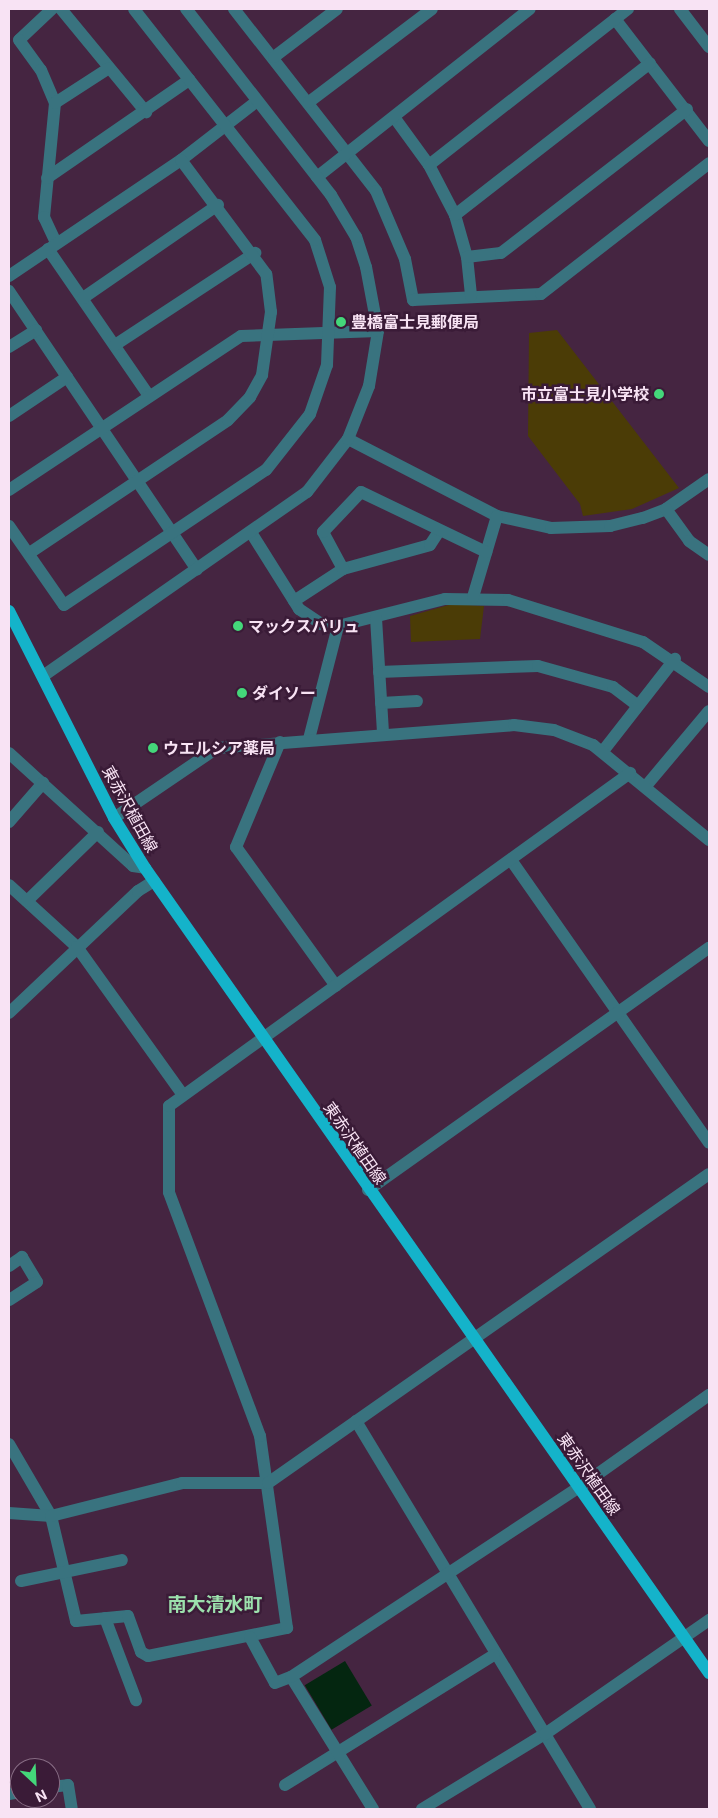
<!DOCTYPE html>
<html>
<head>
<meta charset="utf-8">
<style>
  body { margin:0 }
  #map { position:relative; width:718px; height:1818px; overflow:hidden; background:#452541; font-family:Inter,"Noto Sans JP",sans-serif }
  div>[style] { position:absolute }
  .green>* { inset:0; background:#4b3c06 }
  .water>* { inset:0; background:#042610; transform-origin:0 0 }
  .minor>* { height:12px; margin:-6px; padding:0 6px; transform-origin:6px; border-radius:6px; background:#39737f }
  .major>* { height:12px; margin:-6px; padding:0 6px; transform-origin:6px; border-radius:6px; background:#14b3ca }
  .dots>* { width:14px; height:14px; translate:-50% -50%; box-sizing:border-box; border:2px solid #3a1b37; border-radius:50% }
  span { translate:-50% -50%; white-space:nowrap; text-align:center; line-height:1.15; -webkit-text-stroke:5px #3a1b37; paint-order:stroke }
  .poi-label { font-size:16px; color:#f8e3f4; font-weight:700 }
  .left { translate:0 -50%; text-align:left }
  .right { translate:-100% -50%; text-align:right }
  .street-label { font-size:16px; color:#f8e3f4 }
  .quarter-label { font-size:19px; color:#9ce1ad; font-weight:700 }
  .frame { position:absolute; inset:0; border:10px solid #f8e3f4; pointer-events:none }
  .north { position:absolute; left:10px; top:1758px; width:50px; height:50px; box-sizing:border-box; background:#3a1b37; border:1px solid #866b83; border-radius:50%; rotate:155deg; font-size:14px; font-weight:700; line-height:20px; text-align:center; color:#f8e3f4 }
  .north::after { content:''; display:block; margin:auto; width:18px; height:22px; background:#44d77a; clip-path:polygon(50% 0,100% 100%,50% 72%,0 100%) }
</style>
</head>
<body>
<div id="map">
  <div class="green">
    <div style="clip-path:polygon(557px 330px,679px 488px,632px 509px,583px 516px,580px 504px,528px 436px,529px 333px)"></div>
    <div style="clip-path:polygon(452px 604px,484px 606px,480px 639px,411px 642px,410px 616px)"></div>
  </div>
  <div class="water">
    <div style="left:345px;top:1661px;width:52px;height:47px;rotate:59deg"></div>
  </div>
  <div class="minor">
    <div style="left:52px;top:9px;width:45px;rotate:136.8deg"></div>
    <div style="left:19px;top:40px;width:37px;rotate:54deg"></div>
    <div style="left:41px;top:70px;width:36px;rotate:67deg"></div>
    <div style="left:55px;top:103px;width:115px;rotate:95.5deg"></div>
    <div style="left:44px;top:217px;width:29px;rotate:65deg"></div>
    <div style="left:61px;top:9px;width:134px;rotate:50.5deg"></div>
    <div style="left:234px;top:9px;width:231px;rotate:52deg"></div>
    <div style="left:376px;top:191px;width:74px;rotate:66.9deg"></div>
    <div style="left:405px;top:259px;width:42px;rotate:79deg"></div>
    <div style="left:413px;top:300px;width:128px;rotate:-2.7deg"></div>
    <div style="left:541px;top:294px;width:213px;rotate:-37.9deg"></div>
    <div style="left:680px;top:9px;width:48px;rotate:52.7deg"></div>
    <div style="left:615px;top:19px;width:154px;rotate:52.4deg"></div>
    <div style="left:274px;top:57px;width:79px;rotate:-37.3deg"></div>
    <div style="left:309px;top:102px;width:154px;rotate:-37.1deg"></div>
    <div style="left:55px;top:103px;width:64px;rotate:-32.9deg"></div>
    <div style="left:394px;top:117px;width:59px;rotate:53.9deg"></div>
    <div style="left:429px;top:165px;width:56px;rotate:62.5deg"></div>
    <div style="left:455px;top:215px;width:44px;rotate:74.1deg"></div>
    <div style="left:467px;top:257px;width:39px;rotate:84deg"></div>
    <div style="left:429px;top:165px;width:253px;rotate:-38.1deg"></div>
    <div style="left:317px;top:177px;width:271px;rotate:-38.3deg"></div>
    <div style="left:47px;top:178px;width:173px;rotate:-34.6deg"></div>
    <div style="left:455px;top:215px;width:247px;rotate:-37.9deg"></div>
    <div style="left:48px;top:249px;width:178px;rotate:55.5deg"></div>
    <div style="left:467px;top:257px;width:34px;rotate:-7deg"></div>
    <div style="left:501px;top:253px;width:235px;rotate:-37.7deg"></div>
    <div style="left:9px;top:276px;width:207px;rotate:-34deg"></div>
    <div style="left:181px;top:160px;width:96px;rotate:-37.8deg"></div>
    <div style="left:9px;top:291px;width:336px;rotate:56deg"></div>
    <div style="left:83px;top:298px;width:164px;rotate:-34.6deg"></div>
    <div style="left:115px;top:345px;width:168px;rotate:-33.3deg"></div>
    <div style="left:9px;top:347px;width:32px;rotate:-32deg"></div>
    <div style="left:9px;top:416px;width:70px;rotate:-33.9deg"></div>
    <div style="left:348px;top:439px;width:168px;rotate:27.3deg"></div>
    <div style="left:497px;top:516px;width:55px;rotate:12.5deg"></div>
    <div style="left:551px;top:528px;width:59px;rotate:-1.9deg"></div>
    <div style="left:610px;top:526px;width:34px;rotate:-14deg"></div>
    <div style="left:643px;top:518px;width:25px;rotate:-21deg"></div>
    <div style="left:666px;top:509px;width:52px;rotate:-34.9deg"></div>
    <div style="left:9px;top:490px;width:278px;rotate:-33.6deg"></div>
    <div style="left:241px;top:336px;width:137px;rotate:-2.1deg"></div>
    <div style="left:666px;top:509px;width:39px;rotate:54deg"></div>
    <div style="left:689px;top:541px;width:24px;rotate:35deg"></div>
    <div style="left:9px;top:526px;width:96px;rotate:55.2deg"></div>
    <div style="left:64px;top:605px;width:243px;rotate:-33.8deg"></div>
    <div style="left:266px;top:470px;width:71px;rotate:-51.8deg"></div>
    <div style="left:310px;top:414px;width:52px;rotate:-70.9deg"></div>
    <div style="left:327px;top:365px;width:78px;rotate:-87.8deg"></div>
    <div style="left:330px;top:287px;width:49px;rotate:-107.7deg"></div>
    <div style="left:315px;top:240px;width:293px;rotate:-128.1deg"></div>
    <div style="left:252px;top:534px;width:89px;rotate:57.9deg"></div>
    <div style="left:299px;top:609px;width:27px;rotate:34deg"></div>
    <div style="left:321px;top:624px;width:17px;rotate:7deg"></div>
    <div style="left:338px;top:626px;width:110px;rotate:-14.2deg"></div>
    <div style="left:445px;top:599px;width:63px;rotate:0.9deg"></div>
    <div style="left:508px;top:600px;width:141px;rotate:17.3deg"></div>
    <div style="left:643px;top:642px;width:80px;rotate:34.3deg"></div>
    <div style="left:31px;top:552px;width:237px;rotate:-33.8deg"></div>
    <div style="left:228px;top:420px;width:32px;rotate:-46deg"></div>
    <div style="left:250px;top:397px;width:25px;rotate:-61deg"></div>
    <div style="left:262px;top:375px;width:64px;rotate:-81.9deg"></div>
    <div style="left:271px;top:312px;width:38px;rotate:-97deg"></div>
    <div style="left:266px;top:274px;width:142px;rotate:-126.7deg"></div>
    <div style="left:343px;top:569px;width:90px;rotate:-15.4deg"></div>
    <div style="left:430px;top:545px;width:17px;rotate:-57deg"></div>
    <div style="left:473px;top:597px;width:84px;rotate:-73.5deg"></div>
    <div style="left:294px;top:601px;width:59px;rotate:-33.1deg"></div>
    <div style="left:343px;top:569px;width:42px;rotate:-118.4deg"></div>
    <div style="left:323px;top:532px;width:55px;rotate:-46.5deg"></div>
    <div style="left:361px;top:492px;width:139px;rotate:25.6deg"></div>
    <div style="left:376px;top:618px;width:114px;rotate:86.5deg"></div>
    <div style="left:379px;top:672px;width:159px;rotate:-2.2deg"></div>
    <div style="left:538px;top:666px;width:78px;rotate:15.6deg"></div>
    <div style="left:613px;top:687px;width:31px;rotate:37deg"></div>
    <div style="left:43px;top:676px;width:322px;rotate:-34.9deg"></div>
    <div style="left:307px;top:492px;width:67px;rotate:-52.3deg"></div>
    <div style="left:348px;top:439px;width:57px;rotate:-68.4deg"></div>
    <div style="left:369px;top:386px;width:56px;rotate:-80.7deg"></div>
    <div style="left:378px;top:331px;width:65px;rotate:-100.6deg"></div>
    <div style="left:366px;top:267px;width:32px;rotate:-108deg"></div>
    <div style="left:356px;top:237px;width:49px;rotate:-120.8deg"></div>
    <div style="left:331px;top:195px;width:236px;rotate:-127.9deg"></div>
    <div style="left:381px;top:703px;width:36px;rotate:-3deg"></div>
    <div style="left:309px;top:739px;width:117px;rotate:-75.6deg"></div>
    <div style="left:280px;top:742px;width:114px;rotate:112.7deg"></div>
    <div style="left:236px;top:847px;width:171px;rotate:54.3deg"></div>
    <div style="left:603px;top:751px;width:117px;rotate:-52deg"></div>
    <div style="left:9px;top:753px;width:168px;rotate:42.3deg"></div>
    <div style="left:133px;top:866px;width:12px;rotate:9deg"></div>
    <div style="left:646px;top:786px;width:98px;rotate:-50deg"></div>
    <div style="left:114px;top:818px;width:125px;rotate:-34.2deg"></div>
    <div style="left:217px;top:748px;width:298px;rotate:-4.4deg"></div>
    <div style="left:514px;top:725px;width:40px;rotate:7.1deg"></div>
    <div style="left:554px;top:730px;width:42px;rotate:21deg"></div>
    <div style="left:593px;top:745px;width:150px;rotate:39.3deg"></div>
    <div style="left:9px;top:822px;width:52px;rotate:-48.9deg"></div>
    <div style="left:511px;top:860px;width:345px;rotate:55deg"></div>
    <div style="left:9px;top:885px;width:92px;rotate:42.4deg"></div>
    <div style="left:77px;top:947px;width:182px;rotate:54.4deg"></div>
    <div style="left:27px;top:901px;width:99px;rotate:-44.2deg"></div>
    <div style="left:9px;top:1013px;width:178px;rotate:-43.4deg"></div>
    <div style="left:138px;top:891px;width:19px;rotate:-32deg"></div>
    <div style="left:368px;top:1190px;width:418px;rotate:-35.4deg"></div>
    <div style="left:9px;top:1266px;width:16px;rotate:-35deg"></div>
    <div style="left:22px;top:1257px;width:29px;rotate:59deg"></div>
    <div style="left:37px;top:1282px;width:33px;rotate:147deg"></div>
    <div style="left:356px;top:1421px;width:453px;rotate:58.9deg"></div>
    <div style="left:9px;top:1444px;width:83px;rotate:59.7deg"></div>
    <div style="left:51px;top:1516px;width:108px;rotate:76.6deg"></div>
    <div style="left:76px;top:1621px;width:52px;rotate:-5.5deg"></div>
    <div style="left:128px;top:1616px;width:38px;rotate:70deg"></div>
    <div style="left:141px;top:1652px;width:8px;rotate:30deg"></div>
    <div style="left:148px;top:1656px;width:142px;rotate:-11.4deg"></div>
    <div style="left:287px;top:1628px;width:194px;rotate:-98deg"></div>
    <div style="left:260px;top:1436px;width:260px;rotate:-110.5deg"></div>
    <div style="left:169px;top:1192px;width:86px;rotate:-90deg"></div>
    <div style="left:169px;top:1106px;width:569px;rotate:-35.84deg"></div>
    <div style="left:9px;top:1513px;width:42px;rotate:4.1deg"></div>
    <div style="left:51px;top:1516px;width:135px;rotate:-14.1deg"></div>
    <div style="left:182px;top:1483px;width:86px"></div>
    <div style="left:268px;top:1483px;width:538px;rotate:-35.02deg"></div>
    <div style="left:21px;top:1581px;width:103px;rotate:-11.7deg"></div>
    <div style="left:105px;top:1618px;width:88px;rotate:69.3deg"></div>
    <div style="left:250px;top:1637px;width:52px;rotate:61.5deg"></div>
    <div style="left:275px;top:1683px;width:17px;rotate:-21deg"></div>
    <div style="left:285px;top:1785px;width:246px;rotate:-31.9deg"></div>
    <div style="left:50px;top:1787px;width:18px;rotate:-6deg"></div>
    <div style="left:68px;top:1785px;width:24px;rotate:81deg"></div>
    <div style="left:9px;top:1794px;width:11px;rotate:-10deg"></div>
    <div style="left:373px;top:1809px;width:155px;rotate:-121.8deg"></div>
    <div style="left:291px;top:1677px;width:344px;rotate:-33.4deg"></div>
    <div style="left:578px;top:1488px;width:161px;rotate:-35.4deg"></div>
    <div style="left:422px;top:1809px;width:144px;rotate:-31.4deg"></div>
    <div style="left:545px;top:1734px;width:200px;rotate:-34.8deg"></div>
  </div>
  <div class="major">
    <div style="left:9px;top:611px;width:232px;rotate:63.1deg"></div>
    <div style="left:114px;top:818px;width:59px;rotate:58.2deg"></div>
    <div style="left:145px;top:868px;width:983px;rotate:54.98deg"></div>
  </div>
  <div class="dots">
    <div style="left:341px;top:322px;background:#44d77a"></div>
    <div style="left:659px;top:394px;background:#44d77a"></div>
    <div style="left:238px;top:626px;background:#44d77a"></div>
    <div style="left:242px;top:693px;background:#44d77a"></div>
    <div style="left:153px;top:748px;background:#44d77a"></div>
  </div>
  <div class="poi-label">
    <span class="left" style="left:351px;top:322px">豊橋富士見郵便局</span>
    <span class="right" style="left:649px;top:394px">市立富士見小学校</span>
    <span class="left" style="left:248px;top:626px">マックスバリュ</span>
    <span class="left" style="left:252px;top:693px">ダイソー</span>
    <span class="left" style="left:163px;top:748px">ウエルシア薬局</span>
  </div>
  <div class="street-label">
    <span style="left:130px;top:809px;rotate:61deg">東赤沢植田線</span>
    <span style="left:355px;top:1143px;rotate:55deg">東赤沢植田線</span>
    <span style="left:589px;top:1474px;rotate:55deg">東赤沢植田線</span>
  </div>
  <div class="quarter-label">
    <span style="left:215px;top:1605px">南大清水町</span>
  </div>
  <div class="frame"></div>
  <div class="north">N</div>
</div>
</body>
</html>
